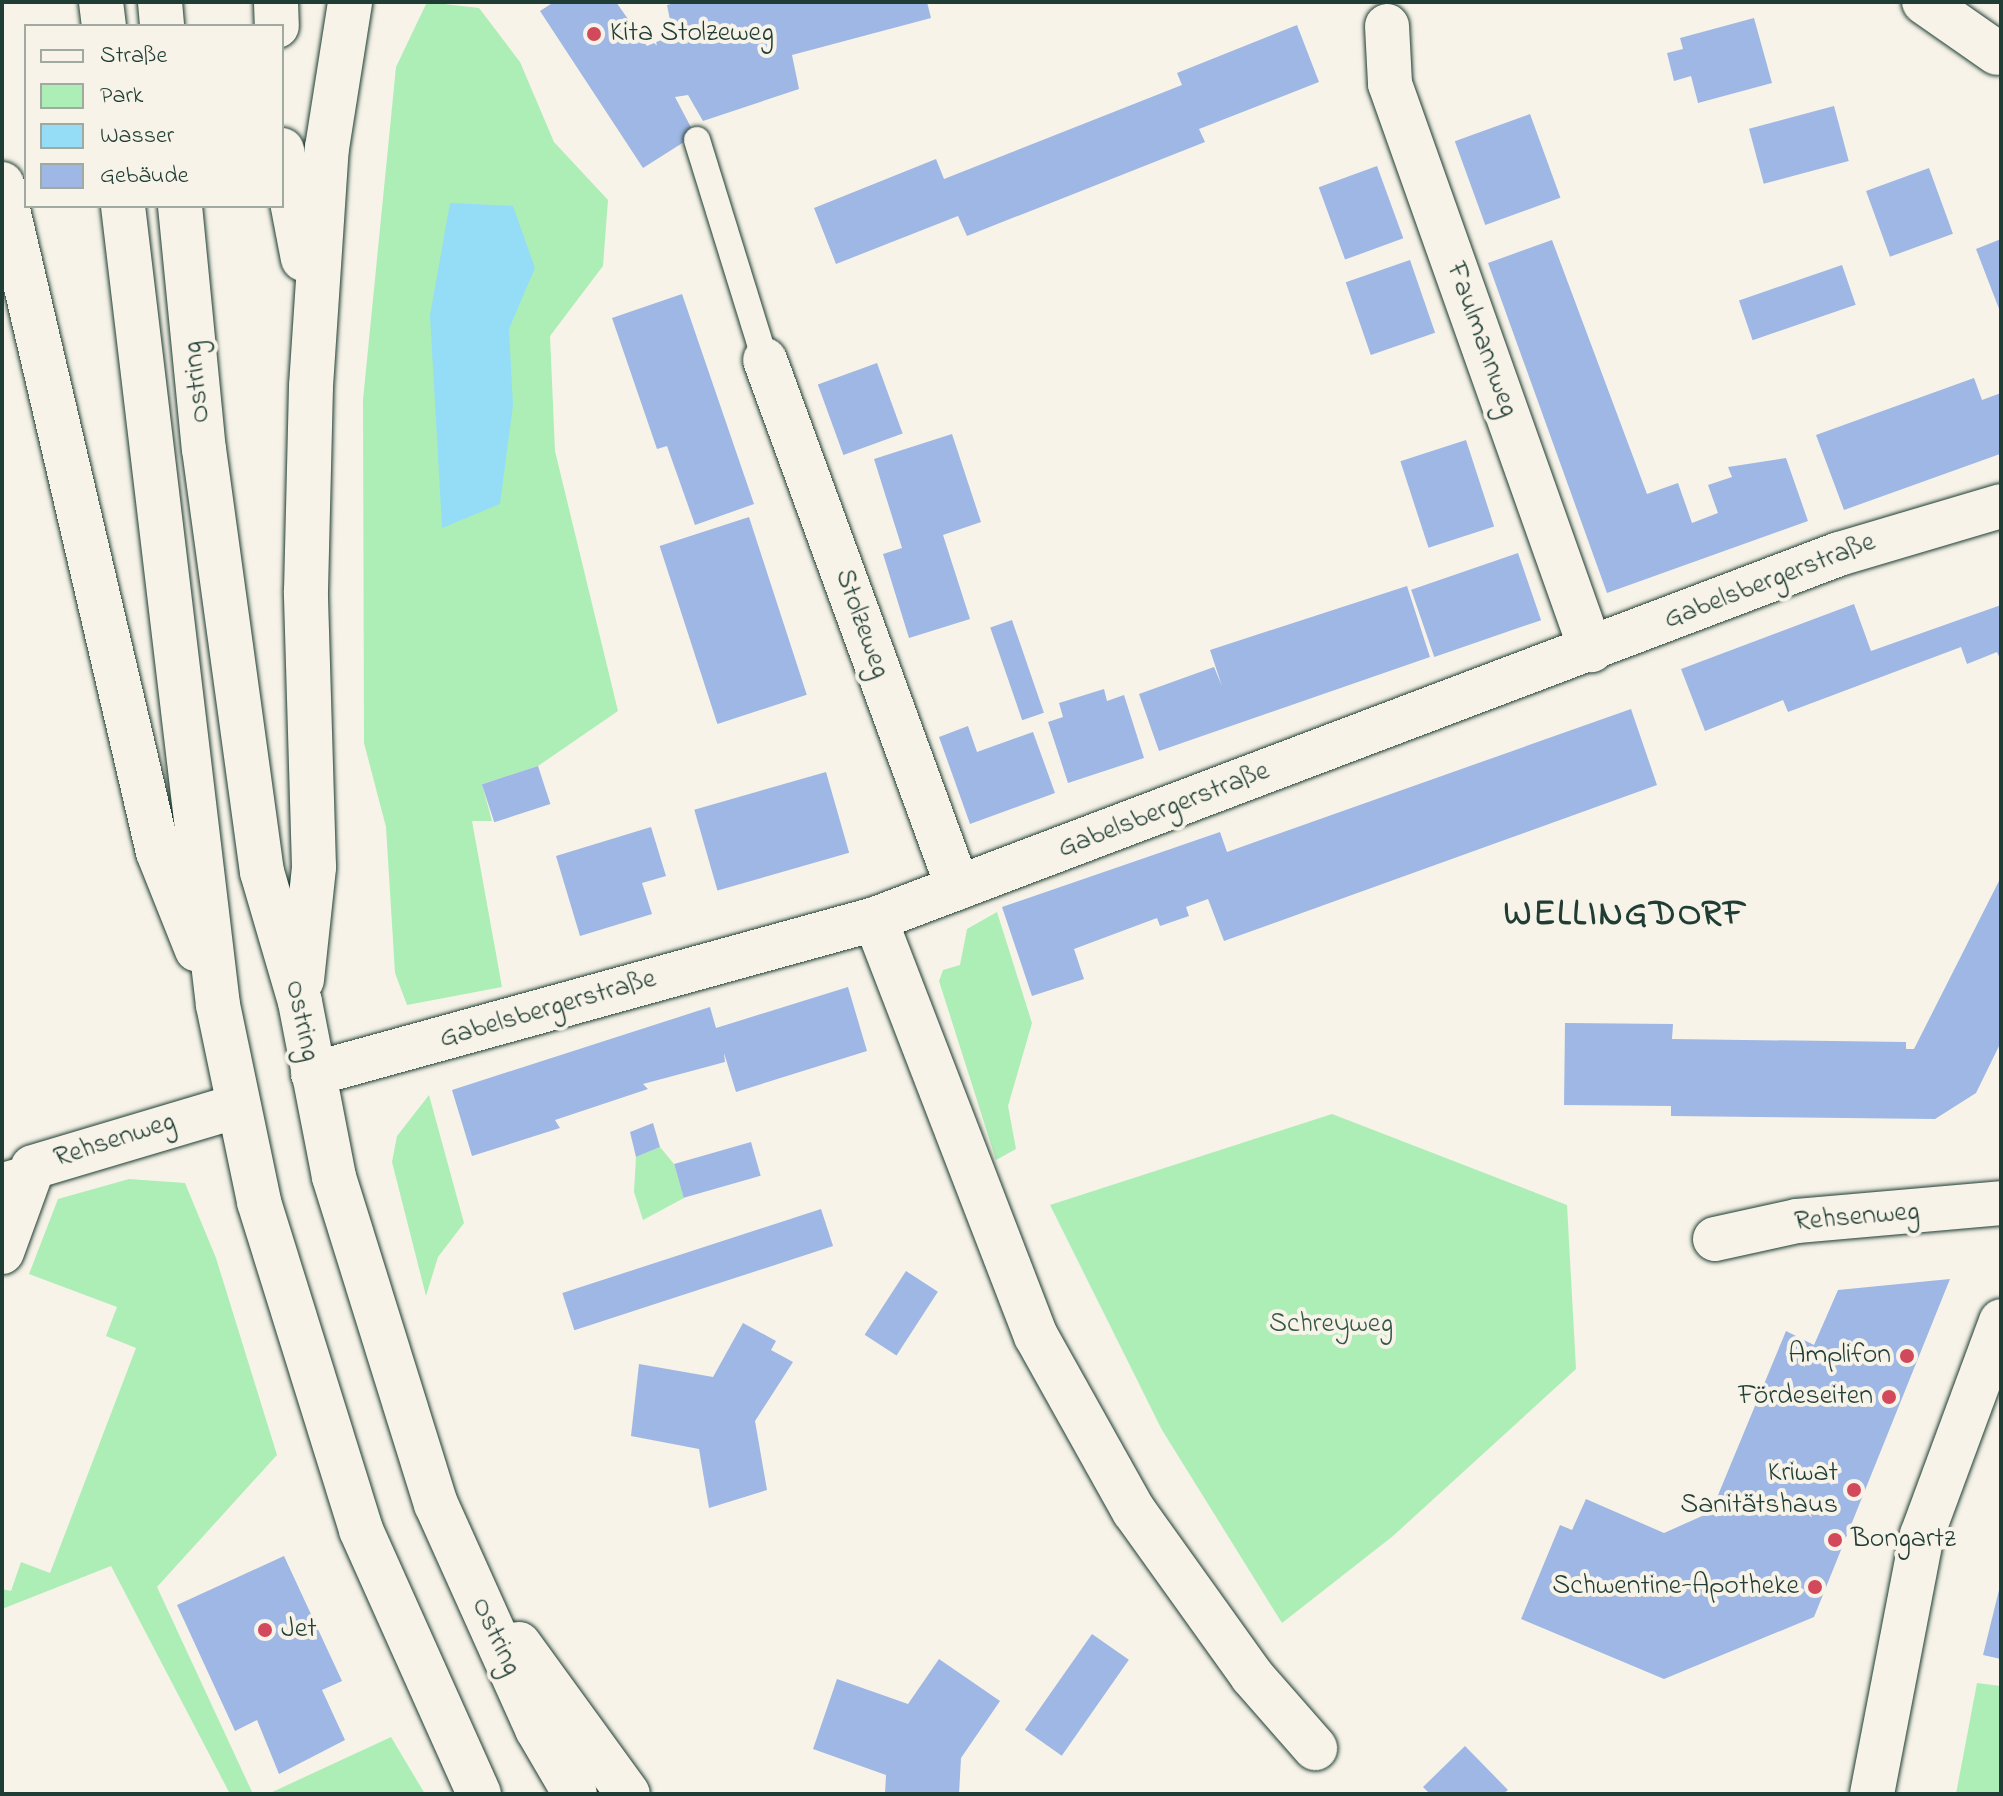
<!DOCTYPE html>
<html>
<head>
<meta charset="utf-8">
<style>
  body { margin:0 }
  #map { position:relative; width:2003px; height:1796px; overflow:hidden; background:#f7f3e8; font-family:"Indie Flower",sans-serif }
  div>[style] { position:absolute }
  .green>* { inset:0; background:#adeeb6 }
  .water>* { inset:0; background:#95ddf7 }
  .building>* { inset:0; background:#9fb7e4; transform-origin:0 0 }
  .roads { filter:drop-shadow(0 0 2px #1f3d34) drop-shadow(0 0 2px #1f3d34) }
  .lane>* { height:26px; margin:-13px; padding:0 13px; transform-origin:13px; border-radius:13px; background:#f7f3e8 }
  .street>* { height:44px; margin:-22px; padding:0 22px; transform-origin:22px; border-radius:22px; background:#f7f3e8 }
  .secondary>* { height:44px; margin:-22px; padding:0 22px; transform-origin:22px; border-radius:22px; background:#f7f3e8 }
  .highway>* { height:44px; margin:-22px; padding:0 22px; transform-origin:22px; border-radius:22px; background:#f7f3e8 }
  .dots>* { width:22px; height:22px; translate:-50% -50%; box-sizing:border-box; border:4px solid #f7f3e8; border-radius:50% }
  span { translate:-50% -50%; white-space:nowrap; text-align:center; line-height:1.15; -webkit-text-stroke:8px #f7f3e8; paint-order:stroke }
  .poi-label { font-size:28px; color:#1f3d34 }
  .left { translate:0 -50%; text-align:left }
  .right { translate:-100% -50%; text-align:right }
  .street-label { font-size:28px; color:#1f3d34 }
  .park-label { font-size:28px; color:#345848 }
  .district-label { font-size:36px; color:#1f3d34; font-weight:700; letter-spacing:2px }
  .frame { position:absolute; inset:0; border:4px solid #1f3d34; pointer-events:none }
  .legend { position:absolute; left:24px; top:24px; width:260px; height:184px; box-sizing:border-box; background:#f7f3e8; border:2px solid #a1aaa0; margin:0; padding:10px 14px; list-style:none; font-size:24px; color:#1f3d34 }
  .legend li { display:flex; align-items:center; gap:16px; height:40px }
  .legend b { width:40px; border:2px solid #a1aaa0 }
</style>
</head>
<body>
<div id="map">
  <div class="green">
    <div style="clip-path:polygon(427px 2px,479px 8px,520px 62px,554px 142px,608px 200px,603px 266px,550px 336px,555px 451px,618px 711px,538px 766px,482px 784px,492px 821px,472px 821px,502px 987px,407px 1005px,395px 973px,386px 827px,364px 743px,363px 400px,396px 67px)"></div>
    <div style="clip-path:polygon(997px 912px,1032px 1023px,1008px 1106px,1016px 1149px,996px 1160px,939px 981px,943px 970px,960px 965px,967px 929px)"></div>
    <div style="clip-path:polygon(429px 1095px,464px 1223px,438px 1257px,426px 1296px,392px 1162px,397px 1136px)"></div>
    <div style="clip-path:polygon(1332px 1114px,1567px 1205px,1576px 1369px,1393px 1536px,1282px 1623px,1162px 1430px,1050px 1205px)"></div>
    <div style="clip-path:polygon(660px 1147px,674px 1164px,684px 1198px,643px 1220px,634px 1192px,636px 1157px)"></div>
    <div style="clip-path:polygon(129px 1179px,185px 1183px,216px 1258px,277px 1455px,157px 1587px,253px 1794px,230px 1794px,111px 1566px,2px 1609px,2px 1589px,11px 1591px,21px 1562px,50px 1573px,136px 1348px,106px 1336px,117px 1307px,29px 1274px,58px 1199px)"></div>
    <div style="clip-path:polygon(1977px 1683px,2001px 1686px,2001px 1794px,1956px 1794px)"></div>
    <div style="clip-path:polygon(391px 1737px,425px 1794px,268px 1794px)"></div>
  </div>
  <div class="water">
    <div style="clip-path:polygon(450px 203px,513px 206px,535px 268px,509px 329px,513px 405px,500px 504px,442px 528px,430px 315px)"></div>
  </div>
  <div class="building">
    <div style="clip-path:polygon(554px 2px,616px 2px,647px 46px,673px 35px,667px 5px,679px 2px,927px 2px,931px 18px,792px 55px,799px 89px,703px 121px,688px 95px,675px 97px,695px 135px,643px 168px,540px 11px)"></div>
    <div style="clip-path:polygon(1754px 18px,1772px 83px,1698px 103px,1691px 76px,1674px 81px,1667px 53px,1683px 49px,1680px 38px)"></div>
    <div style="clip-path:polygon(1297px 25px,1319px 82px,1199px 129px,1205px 142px,967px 236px,958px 216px,836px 264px,814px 208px,936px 159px,944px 179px,1182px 85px,1177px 73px)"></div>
    <div style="left:1834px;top:106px;width:57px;height:88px;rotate:75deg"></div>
    <div style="left:1530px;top:114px;width:89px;height:80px;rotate:70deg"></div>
    <div style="left:1377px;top:166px;width:77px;height:62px;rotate:70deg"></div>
    <div style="left:1929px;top:168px;width:70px;height:67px;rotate:70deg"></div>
    <div style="clip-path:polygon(2001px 239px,2001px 314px,1976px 249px)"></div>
    <div style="clip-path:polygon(1552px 240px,1647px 494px,1678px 483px,1692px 523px,1718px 513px,1708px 485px,1732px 477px,1728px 467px,1786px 458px,1808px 521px,1607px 593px,1488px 263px)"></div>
    <div style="left:1410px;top:260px;width:77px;height:68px;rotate:71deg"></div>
    <div style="left:1842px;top:265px;width:42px;height:109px;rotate:71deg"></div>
    <div style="clip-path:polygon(682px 294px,754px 504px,695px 525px,667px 446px,657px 449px,612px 318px)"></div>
    <div style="left:877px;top:363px;width:75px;height:63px;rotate:70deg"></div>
    <div style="clip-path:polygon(1974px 378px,1982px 400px,2001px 393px,2000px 454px,1844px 510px,1816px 435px)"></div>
    <div style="clip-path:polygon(952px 434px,981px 522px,943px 535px,970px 619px,909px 638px,883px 554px,902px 548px,874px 459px)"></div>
    <div style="left:1466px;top:440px;width:91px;height:69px;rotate:72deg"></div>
    <div style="left:749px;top:517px;width:187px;height:94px;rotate:72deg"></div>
    <div style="left:1518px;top:553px;width:71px;height:113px;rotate:71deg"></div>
    <div style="clip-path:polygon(1407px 586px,1430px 657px,1159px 751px,1139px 694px,1214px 667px,1222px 686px,1210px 650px)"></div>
    <div style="clip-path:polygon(1854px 604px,1871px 651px,2001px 605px,2001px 661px,1997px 652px,1967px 664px,1961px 647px,1788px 712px,1783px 700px,1705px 731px,1681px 669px)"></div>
    <div style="left:1012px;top:620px;width:98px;height:23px;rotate:71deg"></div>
    <div style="clip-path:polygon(1104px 689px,1107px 701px,1124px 695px,1144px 758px,1068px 783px,1048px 722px,1063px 717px,1059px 703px)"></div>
    <div style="clip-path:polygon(1631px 709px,1657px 785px,1224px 941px,1208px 899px,1186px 907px,1189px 916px,1160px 926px,1157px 918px,1074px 949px,1084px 979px,1032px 996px,1002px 907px,1220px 832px,1227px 852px)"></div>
    <div style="clip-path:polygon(968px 726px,977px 752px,1033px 732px,1055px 793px,970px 824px,939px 737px)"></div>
    <div style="left:538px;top:766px;width:40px;height:59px;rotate:72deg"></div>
    <div style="left:826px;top:772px;width:84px;height:137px;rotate:74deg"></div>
    <div style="clip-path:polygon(651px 827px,666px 876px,642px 883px,652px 914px,580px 936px,556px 856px)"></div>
    <div style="clip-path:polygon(2001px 877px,2001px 1042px,1976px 1093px,1935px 1119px,1671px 1116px,1671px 1106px,1564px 1105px,1565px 1023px,1673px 1024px,1672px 1039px,1906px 1042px,1906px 1049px,1914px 1049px)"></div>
    <div style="clip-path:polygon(848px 987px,867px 1051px,736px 1092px,724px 1053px,725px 1062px,643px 1084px,648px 1089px,555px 1120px,560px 1128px,472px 1156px,452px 1090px,710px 1007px,716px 1028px)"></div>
    <div style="clip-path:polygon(653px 1123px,660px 1147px,636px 1157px,630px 1132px)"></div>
    <div style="left:751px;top:1142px;width:35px;height:80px;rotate:74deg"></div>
    <div style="left:821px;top:1209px;width:39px;height:272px;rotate:72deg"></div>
    <div style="left:906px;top:1271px;width:38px;height:76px;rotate:33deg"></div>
    <div style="clip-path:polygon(1950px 1279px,1814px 1617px,1664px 1679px,1521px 1619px,1560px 1525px,1572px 1530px,1586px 1499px,1664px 1533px,1711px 1512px,1786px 1331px,1814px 1345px,1838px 1290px)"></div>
    <div style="clip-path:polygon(743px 1323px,776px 1341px,771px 1350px,793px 1362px,755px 1421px,767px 1490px,709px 1508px,699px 1449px,631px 1436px,639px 1364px,713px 1377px)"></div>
    <div style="clip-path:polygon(284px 1556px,342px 1681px,322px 1690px,345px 1740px,279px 1774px,257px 1720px,235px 1731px,177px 1605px)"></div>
    <div style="clip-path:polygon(2000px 1586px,2001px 1586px,2001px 1659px,1983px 1655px)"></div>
    <div style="left:1092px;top:1634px;width:45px;height:117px;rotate:35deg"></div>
    <div style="clip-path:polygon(939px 1659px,1000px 1701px,961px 1758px,959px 1794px,885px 1794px,886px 1775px,813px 1749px,837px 1679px,908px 1704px)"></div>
    <div style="clip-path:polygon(1465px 1746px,1508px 1790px,1503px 1794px,1430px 1794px,1423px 1787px)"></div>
  </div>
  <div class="roads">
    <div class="lane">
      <div style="left:697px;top:140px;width:230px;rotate:72.8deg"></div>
      <div style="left:2px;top:1176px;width:32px;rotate:-16deg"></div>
    </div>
    <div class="street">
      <div style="left:1924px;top:2px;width:89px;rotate:34.9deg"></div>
      <div style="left:1387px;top:26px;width:58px;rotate:87deg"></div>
      <div style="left:1390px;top:84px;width:601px;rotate:70.45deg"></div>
      <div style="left:765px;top:360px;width:562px;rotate:69.92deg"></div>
      <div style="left:875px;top:919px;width:447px;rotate:68.9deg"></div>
      <div style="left:1036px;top:1336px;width:201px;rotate:60.8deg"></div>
      <div style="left:1134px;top:1511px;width:203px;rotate:54.4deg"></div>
      <div style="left:1252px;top:1676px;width:96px;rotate:48.8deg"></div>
      <div style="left:313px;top:1074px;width:583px;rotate:-15.42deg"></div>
      <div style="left:875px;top:919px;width:1031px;rotate:-20.74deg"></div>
      <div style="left:1839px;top:554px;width:169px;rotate:-16.5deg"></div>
      <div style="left:1715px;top:1239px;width:84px;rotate:-12.4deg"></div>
      <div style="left:1797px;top:1221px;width:205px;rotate:-5deg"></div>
      <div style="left:2px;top:1252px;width:90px;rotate:-70deg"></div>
      <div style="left:33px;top:1167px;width:214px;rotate:-16.6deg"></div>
    </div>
    <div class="secondary">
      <div style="left:1872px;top:1794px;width:264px;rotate:-79.1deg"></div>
      <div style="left:1922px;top:1535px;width:228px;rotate:-69.7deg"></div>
    </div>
    <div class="highway">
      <div style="left:101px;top:2px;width:24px;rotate:83deg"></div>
      <div style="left:160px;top:2px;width:24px;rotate:85deg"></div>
      <div style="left:276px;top:2px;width:24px;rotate:88deg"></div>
      <div style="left:282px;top:150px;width:111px;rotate:79.1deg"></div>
      <div style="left:2px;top:184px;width:686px;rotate:76.86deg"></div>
      <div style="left:158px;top:852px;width:105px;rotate:68.3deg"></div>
      <div style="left:123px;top:206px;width:805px;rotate:83.22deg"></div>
      <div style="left:218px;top:1005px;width:201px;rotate:78.2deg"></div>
      <div style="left:259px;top:1202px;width:343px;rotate:72.7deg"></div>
      <div style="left:361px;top:1530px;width:289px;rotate:65.9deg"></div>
      <div style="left:180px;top:206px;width:244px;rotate:84.4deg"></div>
      <div style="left:204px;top:449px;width:427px;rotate:82.2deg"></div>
      <div style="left:262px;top:872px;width:135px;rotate:73.7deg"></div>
      <div style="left:300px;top:1002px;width:178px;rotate:79deg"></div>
      <div style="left:334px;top:1177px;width:343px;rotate:72.7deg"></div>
      <div style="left:436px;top:1504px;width:247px;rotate:65.8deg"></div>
      <div style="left:537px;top:1729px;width:75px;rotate:59.7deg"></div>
      <div style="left:302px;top:980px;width:114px;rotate:-83.9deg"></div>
      <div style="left:314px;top:867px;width:276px;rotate:-91.7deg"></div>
      <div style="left:306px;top:591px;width:205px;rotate:-88.6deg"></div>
      <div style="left:311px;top:386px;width:239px;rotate:-86.2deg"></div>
      <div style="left:327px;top:148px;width:148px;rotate:-81deg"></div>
      <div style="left:519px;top:1644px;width:185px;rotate:54deg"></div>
    </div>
  </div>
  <div class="dots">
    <div style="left:594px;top:34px;background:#d1495b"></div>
    <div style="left:1907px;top:1356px;background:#d1495b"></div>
    <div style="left:1889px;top:1397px;background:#d1495b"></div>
    <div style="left:1854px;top:1490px;background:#d1495b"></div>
    <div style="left:1835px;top:1540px;background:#d1495b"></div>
    <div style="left:1815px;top:1587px;background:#d1495b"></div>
    <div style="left:265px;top:1630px;background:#d1495b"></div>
  </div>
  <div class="poi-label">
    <span class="left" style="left:610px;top:34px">Kita Stolzeweg</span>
    <span class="right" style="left:1891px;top:1356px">Amplifon</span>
    <span class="right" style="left:1873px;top:1397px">Fördeseiten</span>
    <span class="right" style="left:1838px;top:1490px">Kriwat<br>Sanitätshaus</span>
    <span class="left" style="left:1851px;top:1540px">Bongartz</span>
    <span class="right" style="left:1799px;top:1587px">Schwentine-Apotheke</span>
    <span class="left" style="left:281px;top:1630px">Jet</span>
  </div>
  <div class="street-label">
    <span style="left:1481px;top:340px;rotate:70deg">Faulmannweg</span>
    <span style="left:198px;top:382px;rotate:-96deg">Ostring</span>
    <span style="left:1770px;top:582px;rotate:-21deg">Gabelsbergerstraße</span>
    <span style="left:861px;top:624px;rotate:70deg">Stolzeweg</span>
    <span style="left:1164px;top:811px;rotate:-21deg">Gabelsbergerstraße</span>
    <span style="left:548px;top:1010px;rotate:-16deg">Gabelsbergerstraße</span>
    <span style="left:301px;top:1021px;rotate:78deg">Ostring</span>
    <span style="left:115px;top:1141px;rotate:-18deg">Rehsenweg</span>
    <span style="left:1857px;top:1218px;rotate:-5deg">Rehsenweg</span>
    <span style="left:495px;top:1637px;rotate:65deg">Ostring</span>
  </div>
  <div class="park-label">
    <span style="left:1331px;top:1325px">Schreyweg</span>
  </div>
  <div class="district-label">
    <span style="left:1626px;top:916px">WELLINGDORF</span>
  </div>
  <div class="frame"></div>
  <ul class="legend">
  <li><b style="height:10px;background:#f7f3e8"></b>Straße</li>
  <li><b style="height:22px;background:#adeeb6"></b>Park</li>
  <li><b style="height:22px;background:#95ddf7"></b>Wasser</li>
  <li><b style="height:22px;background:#9fb7e4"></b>Gebäude</li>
  </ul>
</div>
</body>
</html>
